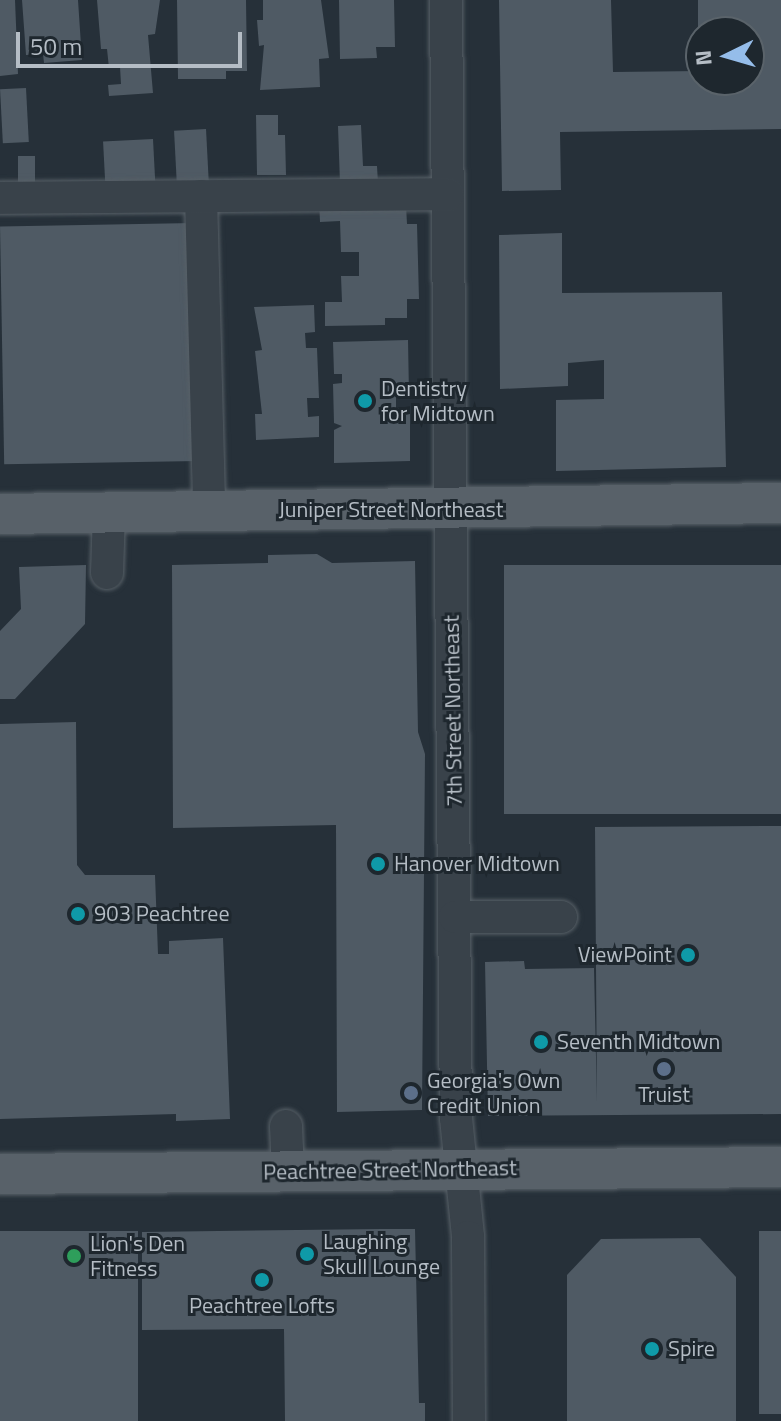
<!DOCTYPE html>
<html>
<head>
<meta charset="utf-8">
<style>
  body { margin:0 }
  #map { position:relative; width:781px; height:1421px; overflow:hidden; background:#263039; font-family:"Titillium Web",sans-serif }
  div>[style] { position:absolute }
  .building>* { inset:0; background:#4f5a64; transform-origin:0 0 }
  .roads { filter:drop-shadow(0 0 2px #576067) drop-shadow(0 0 2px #576067) }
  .minor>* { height:32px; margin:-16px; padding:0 16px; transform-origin:16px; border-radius:16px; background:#39424a }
  .major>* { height:40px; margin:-20px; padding:0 20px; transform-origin:20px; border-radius:20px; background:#586169 }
  .dots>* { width:22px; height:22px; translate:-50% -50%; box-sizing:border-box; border:4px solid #1e272e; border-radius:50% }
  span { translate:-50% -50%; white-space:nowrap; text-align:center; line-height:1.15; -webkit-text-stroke:6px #1e272e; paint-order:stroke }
  .poi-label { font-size:22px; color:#b5bdc5 }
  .left { translate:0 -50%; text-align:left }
  .right { translate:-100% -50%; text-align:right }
  .street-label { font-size:22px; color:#b5bdc5 }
  .north { position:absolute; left:685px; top:16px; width:80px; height:80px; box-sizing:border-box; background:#1e272e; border:2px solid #5a636a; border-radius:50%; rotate:265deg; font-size:22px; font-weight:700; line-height:32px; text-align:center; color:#b5bdc5 }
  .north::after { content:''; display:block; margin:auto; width:28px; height:36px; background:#95bdea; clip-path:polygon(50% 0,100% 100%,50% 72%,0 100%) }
  .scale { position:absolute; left:16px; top:32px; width:226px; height:36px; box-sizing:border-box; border:4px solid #b5bdc5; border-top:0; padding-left:10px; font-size:24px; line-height:28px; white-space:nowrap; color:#b5bdc5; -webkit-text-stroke:6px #1e272e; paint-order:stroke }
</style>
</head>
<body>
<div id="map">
  <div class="building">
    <div style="clip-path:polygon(0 0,15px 0,18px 74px,0 76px)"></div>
    <div style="clip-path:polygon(22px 0,78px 0,82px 60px,44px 63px,43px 54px,26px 55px)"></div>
    <div style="clip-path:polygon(97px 0,160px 0,155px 34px,148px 35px,153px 93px,109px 96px,108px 85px,121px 84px,120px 67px,109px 68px,107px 49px,101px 49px)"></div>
    <div style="clip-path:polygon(177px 0,246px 0,247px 71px,226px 71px,226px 79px,178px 79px)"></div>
    <div style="clip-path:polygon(263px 0,321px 0,329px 58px,319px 59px,320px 87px,260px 90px,264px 45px,259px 46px,257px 20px,263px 20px)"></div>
    <div style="clip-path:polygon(339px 0,394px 0,395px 47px,376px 47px,377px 58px,340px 59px)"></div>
    <div style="clip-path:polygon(499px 0,611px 0,613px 72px,701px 71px,701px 80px,749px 80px,749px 32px,698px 32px,698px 0,781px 0,781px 129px,560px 132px,561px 190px,502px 191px)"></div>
    <div style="left:26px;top:88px;width:54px;height:26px;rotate:87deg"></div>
    <div style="clip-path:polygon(256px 115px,278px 115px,278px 135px,285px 135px,286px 175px,257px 175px)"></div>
    <div style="clip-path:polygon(361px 125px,363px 166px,377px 166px,378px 183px,340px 184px,338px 126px)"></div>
    <div style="left:206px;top:129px;width:52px;height:32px;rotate:87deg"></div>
    <div style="left:153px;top:139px;width:42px;height:50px;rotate:87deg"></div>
    <div style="left:18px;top:156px;width:17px;height:29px"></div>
    <div style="clip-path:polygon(319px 200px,406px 205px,407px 224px,417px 224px,419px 299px,407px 299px,407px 318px,385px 318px,385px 325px,325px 326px,325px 302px,342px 302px,341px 276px,359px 276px,359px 252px,341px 252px,340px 221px,320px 222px)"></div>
    <div style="left:194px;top:223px;width:238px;height:194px;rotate:89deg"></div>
    <div style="clip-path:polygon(562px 233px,562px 293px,722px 292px,726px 467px,556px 471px,556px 400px,604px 399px,604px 360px,568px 363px,568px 386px,500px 389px,499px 235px)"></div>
    <div style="clip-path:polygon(314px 305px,315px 332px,305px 333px,306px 348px,317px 348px,319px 398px,307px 398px,308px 417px,319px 416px,319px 437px,256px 440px,255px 414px,262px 414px,255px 351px,262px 350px,254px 307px)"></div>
    <div style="clip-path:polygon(408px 340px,409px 394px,396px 394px,396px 408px,410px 408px,410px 461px,334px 463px,334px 430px,342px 426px,334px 423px,333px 384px,342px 383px,342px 374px,334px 374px,333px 342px)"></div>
    <div style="clip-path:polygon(317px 554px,332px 563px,415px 561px,418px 732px,425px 754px,422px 1110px,337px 1112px,336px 825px,173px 828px,172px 565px,268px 563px,268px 555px)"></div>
    <div style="clip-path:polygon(86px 565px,85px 624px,15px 699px,0 699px,0 631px,21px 609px,19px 567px)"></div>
    <div style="left:781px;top:565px;width:249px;height:277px;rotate:90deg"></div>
    <div style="clip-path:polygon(76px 722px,77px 865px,85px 875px,155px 875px,158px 954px,169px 954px,169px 941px,223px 938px,230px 1119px,176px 1121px,176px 1114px,0 1119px,0 724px)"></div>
    <div style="clip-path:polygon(781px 826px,781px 1114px,488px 1116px,485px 962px,524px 961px,525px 969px,594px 968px,597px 1102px,595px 827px)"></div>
    <div style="clip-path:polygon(382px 1229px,415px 1229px,419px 1403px,425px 1403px,425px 1421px,285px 1421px,284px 1329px,142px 1330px,142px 1232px)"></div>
    <div style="left:0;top:1231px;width:138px;height:190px"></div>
    <div style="left:781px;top:1231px;width:183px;height:22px;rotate:90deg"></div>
    <div style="clip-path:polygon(700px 1238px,736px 1277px,736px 1421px,567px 1421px,567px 1275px,601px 1239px)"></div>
  </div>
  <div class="roads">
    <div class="minor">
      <div style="left:446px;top:0;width:1118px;rotate:89.49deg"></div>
      <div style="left:456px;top:1118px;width:120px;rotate:84.2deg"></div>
      <div style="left:468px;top:1237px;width:184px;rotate:89.7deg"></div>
      <div style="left:201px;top:196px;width:315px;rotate:88.5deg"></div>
      <div style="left:0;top:198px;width:448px;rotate:-0.5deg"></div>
      <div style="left:107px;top:573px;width:60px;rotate:-88.1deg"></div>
      <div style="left:455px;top:917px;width:106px"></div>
      <div style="left:286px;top:1126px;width:45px;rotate:87.5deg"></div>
    </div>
    <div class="major">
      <div style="left:0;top:514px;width:781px;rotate:-0.81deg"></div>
      <div style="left:0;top:1174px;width:781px;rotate:-0.51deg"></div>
    </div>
  </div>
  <div class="dots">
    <div style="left:365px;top:401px;background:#0f9aa8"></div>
    <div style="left:378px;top:864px;background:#0f9aa8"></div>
    <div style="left:78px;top:914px;background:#0f9aa8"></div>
    <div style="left:688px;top:955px;background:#0f9aa8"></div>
    <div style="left:541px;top:1042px;background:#0f9aa8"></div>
    <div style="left:664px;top:1069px;background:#5c6f8a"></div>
    <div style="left:411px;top:1093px;background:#5c6f8a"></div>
    <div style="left:307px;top:1254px;background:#0f9aa8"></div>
    <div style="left:74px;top:1256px;background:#2e9e5b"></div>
    <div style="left:262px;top:1280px;background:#0f9aa8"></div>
    <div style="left:652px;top:1349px;background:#0f9aa8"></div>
  </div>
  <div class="poi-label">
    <span class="left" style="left:381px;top:401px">Dentistry<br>for Midtown</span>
    <span class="left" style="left:394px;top:864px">Hanover Midtown</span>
    <span class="left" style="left:94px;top:914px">903 Peachtree</span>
    <span class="right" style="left:672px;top:955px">ViewPoint</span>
    <span class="left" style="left:557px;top:1042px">Seventh Midtown</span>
    <span class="left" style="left:427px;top:1093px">Georgia's Own<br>Credit Union</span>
    <span style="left:664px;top:1095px">Truist</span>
    <span class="left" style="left:323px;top:1254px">Laughing<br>Skull Lounge</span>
    <span class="left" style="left:90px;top:1256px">Lion's Den<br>Fitness</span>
    <span style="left:262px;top:1306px">Peachtree Lofts</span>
    <span class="left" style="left:668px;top:1349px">Spire</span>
  </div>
  <div class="street-label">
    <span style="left:391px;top:510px">Juniper Street Northeast</span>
    <span style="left:453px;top:711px;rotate:-91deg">7th Street Northeast</span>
    <span style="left:390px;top:1170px;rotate:-1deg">Peachtree Street Northeast</span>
  </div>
  <div class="north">N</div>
  <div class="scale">50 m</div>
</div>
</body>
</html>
